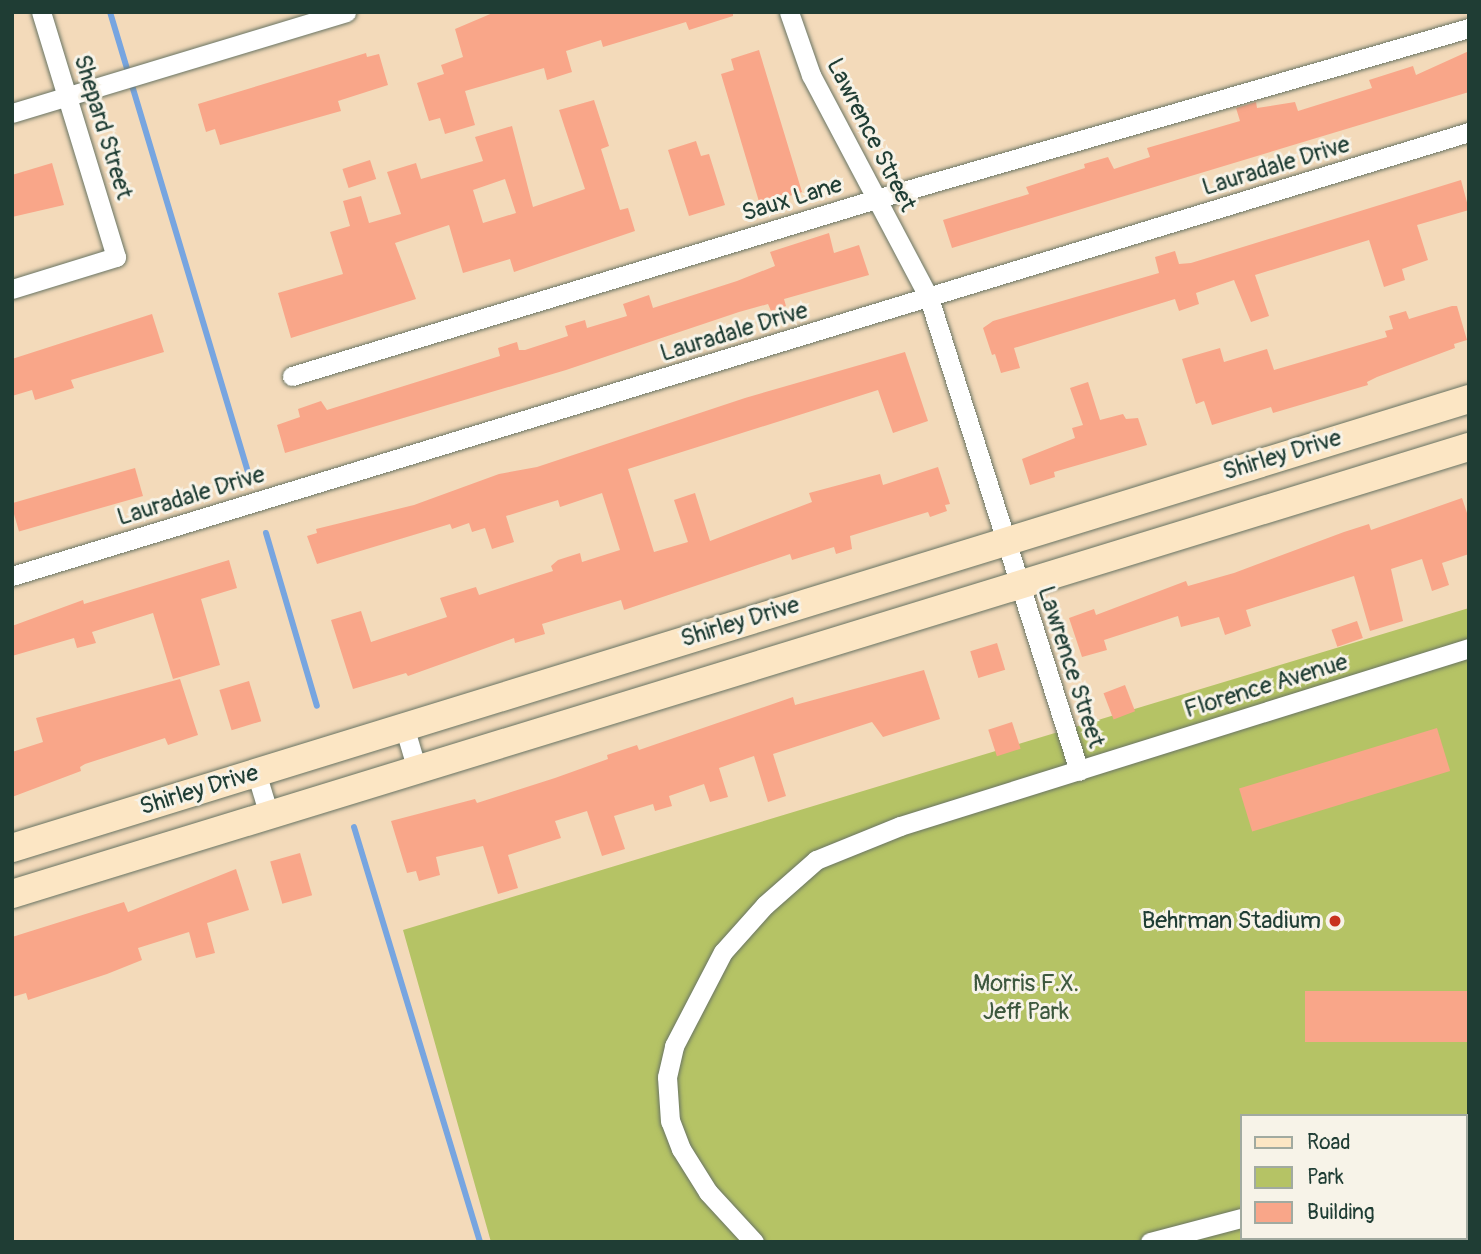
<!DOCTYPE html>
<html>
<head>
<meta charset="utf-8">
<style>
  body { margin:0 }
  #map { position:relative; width:1481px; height:1254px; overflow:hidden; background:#f3daba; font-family:Pangolin,sans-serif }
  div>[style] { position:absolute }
  .green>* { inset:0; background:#b5c365 }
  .stream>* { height:6px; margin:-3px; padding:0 3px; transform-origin:3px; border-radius:3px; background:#77a5e0 }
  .building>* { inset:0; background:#f9a689; transform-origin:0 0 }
  .roads { filter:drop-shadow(0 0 2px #697463) drop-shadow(0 0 2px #697463) }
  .lane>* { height:10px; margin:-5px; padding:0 5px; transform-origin:5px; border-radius:5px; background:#fff }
  .street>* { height:19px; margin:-9.5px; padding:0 9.5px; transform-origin:9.5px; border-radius:9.5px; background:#fff }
  .secondary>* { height:28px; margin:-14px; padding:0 14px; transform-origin:14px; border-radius:14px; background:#fce6c4 }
  .dots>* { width:19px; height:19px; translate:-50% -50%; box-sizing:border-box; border:4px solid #f7f3e8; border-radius:50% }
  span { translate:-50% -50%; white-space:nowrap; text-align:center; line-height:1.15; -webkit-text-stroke:6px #f7f3e8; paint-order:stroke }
  .street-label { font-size:24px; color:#1f3d34 }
  .poi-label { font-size:24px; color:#1f3d34 }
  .right { translate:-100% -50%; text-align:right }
  .park-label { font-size:24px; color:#3d583e }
  .frame { position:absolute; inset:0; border:14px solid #1f3d34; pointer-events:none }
  .legend { position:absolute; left:1240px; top:1114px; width:228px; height:126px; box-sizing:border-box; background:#f7f3e8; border:2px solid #a1aaa0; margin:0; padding:9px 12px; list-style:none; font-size:21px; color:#1f3d34 }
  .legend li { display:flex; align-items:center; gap:14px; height:35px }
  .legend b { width:35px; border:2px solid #a1aaa0 }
</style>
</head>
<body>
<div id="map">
  <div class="green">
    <div style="clip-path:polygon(evenodd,1469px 608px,1469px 1242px,491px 1242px,403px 930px,1469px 608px,1241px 1116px,1465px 1116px,1465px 1238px,1241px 1238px,1241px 1116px)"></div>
  </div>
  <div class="stream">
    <div style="left:110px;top:12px;width:479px;rotate:73.3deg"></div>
    <div style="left:266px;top:533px;width:180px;rotate:73.6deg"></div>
    <div style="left:354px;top:827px;width:434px;rotate:73.1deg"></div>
  </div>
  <div class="building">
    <div style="clip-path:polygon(495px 12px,733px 12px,733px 16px,689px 30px,686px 22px,603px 47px,601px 40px,566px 51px,572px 72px,547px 80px,544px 68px,465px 91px,475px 125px,445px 134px,440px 118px,429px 121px,417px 83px,444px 74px,441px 65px,463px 57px,455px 29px)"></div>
    <div style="clip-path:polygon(759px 50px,802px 192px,760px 205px,721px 74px,734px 70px,731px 59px)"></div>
    <div style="clip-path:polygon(1469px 51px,1469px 92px,952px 248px,943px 220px,1029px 194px,1026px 187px,1085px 168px,1084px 164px,1108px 157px,1114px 169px,1150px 157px,1147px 148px,1240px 121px,1236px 108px,1256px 102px,1257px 108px,1295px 102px,1298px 111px,1372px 88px,1369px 80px,1413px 66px,1416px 75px)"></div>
    <div style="clip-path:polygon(366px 53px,367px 57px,379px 54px,388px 85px,338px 101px,341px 111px,220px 145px,215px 129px,206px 132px,198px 104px)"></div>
    <div style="clip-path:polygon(evenodd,594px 100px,609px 146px,601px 149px,620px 210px,628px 208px,635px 231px,514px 272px,510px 259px,463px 273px,449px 225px,395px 243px,416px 299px,291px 338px,278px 293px,343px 274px,330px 232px,350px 226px,343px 201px,361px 196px,369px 223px,401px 214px,387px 172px,416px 163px,421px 179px,483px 161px,475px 137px,512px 126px,533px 207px,585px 189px,559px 110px,594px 100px,505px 179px,516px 213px,483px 223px,473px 190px,505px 179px)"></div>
    <div style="clip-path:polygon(696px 141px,701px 156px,709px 154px,725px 205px,689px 216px,668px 150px)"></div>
    <div style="left:370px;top:160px;width:20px;height:29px;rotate:72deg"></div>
    <div style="clip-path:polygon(52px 163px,64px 205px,12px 217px,12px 175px)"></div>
    <div style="clip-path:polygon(1461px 180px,1469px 210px,1417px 225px,1428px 260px,1402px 269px,1405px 280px,1384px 287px,1369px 240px,1255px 275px,1269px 316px,1251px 322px,1234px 280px,1196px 293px,1199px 304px,1179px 311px,1175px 299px,1014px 348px,1020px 368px,1001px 373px,995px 354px,992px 355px,983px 328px,993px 321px,1159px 273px,1155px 257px,1175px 251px,1179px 264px,1191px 263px)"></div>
    <div style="clip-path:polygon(829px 233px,834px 253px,859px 245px,869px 275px,784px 299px,786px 306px,771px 311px,768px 304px,739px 312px,566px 370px,285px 453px,277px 425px,300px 417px,298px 409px,321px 401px,327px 410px,500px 356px,498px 348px,517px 342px,519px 350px,525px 350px,568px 336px,565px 326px,585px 320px,587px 328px,627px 316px,623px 304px,649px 295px,653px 308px,737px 281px,775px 266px,770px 252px)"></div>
    <div style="clip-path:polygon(1452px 306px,1457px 306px,1467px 340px,1454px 344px,1455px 348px,1377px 377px,1367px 382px,1368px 385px,1273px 413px,1271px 407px,1212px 425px,1204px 401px,1196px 404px,1182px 359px,1220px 348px,1224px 362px,1267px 349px,1274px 370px,1387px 337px,1385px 331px,1393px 329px,1389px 316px,1406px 311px,1409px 319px)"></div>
    <div style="clip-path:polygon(152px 314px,164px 352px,71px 380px,74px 388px,35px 400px,32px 390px,12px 396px,12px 359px)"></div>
    <div style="clip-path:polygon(905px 352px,928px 421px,893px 433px,878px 390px,628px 469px,654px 552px,688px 542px,674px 500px,695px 493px,710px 541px,812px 502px,809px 493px,880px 474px,883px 485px,938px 467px,950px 504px,945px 505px,947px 511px,930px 517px,928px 512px,850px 536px,852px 549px,836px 554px,834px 547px,792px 560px,790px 554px,624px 610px,621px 600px,542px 624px,545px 634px,515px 643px,514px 638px,408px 676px,406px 673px,353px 689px,331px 620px,361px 611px,371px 642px,447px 617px,440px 598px,476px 587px,479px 595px,553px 571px,551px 566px,558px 560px,580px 553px,582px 562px,620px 550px,602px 493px,560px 507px,558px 500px,506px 516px,514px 542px,492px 549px,485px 528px,472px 532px,469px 523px,452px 529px,450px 524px,317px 564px,307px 536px,317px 533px,316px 529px,414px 505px,499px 474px,537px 467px,745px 398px)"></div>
    <div style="clip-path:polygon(1088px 382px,1100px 420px,1123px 414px,1126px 419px,1138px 418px,1147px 445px,1054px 472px,1055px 477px,1030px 485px,1022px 459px,1075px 438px,1072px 428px,1083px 425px,1070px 388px)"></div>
    <div style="left:135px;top:468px;width:29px;height:129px;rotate:74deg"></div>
    <div style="clip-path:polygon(1462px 498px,1469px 519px,1469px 554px,1442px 563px,1449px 585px,1432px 591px,1422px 559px,1391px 569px,1403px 621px,1370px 631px,1354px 576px,1246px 610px,1251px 626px,1225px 635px,1219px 617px,1181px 627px,1178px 616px,1104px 640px,1107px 650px,1082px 657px,1069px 618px,1094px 609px,1096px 615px,1186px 581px,1188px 586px,1234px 573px,1344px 532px,1369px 524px,1371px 530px)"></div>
    <div style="clip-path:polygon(229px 560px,237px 588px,201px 599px,220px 665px,173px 679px,153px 613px,92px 632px,96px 643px,77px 648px,74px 638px,12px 656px,12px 626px,83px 600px,84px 604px)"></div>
    <div style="left:1357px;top:621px;width:18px;height:27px;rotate:71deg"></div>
    <div style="left:997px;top:643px;width:28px;height:28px;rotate:73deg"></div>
    <div style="clip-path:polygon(924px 670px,940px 719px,883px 737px,872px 722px,773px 754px,786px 796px,768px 802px,754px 756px,719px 768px,728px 797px,710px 802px,704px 784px,669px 796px,672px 806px,655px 811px,653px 804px,614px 816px,625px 849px,602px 856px,587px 811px,555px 821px,561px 838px,508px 855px,518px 888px,498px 894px,483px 846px,436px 857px,440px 875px,419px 881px,416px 871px,407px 873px,391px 821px,475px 799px,477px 803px,555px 778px,608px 759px,607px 755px,637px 745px,639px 750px,793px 697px,795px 705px)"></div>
    <div style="clip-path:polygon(180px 679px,198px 735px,168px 745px,165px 738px,85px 764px,80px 767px,81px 771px,12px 797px,12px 752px,43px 742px,36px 718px)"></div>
    <div style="left:249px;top:681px;width:42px;height:31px;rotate:73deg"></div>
    <div style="left:1125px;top:685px;width:28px;height:23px;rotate:69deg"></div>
    <div style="left:1012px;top:722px;width:28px;height:25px;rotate:72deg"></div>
    <div style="left:1437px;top:728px;width:45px;height:207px;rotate:73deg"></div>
    <div style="left:300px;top:853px;width:44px;height:31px;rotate:74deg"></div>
    <div style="clip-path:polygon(236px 869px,249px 910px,207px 923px,215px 953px,196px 958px,189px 932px,138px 948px,142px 960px,107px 974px,28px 1000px,26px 993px,12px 997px,12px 937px,124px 902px,128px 912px)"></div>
    <div style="left:1469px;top:991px;width:51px;height:164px;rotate:90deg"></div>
  </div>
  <div class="roads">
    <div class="lane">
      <div style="left:1465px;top:1228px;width:4px;rotate:-14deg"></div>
      <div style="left:1412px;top:1242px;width:14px;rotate:-17deg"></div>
    </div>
    <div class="street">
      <div style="left:789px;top:12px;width:67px;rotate:70.8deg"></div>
      <div style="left:811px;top:75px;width:252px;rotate:62.1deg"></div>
      <div style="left:929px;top:298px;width:496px;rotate:72.4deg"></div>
      <div style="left:12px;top:113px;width:349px;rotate:-16.8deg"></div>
      <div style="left:12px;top:289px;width:109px;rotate:-17.1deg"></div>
      <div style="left:116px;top:257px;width:256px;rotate:-107deg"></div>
      <div style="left:292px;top:376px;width:610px;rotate:-16.86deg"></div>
      <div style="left:876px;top:199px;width:617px;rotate:-16.09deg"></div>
      <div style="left:12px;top:576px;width:1523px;rotate:-16.95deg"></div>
      <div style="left:404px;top:726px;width:46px;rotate:73.5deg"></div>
      <div style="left:256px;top:772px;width:45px;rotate:73.2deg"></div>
      <div style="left:1465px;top:1149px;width:4px;rotate:-14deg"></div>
      <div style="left:754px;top:1242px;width:68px;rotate:-132.6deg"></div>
      <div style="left:708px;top:1192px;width:51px;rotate:-122.1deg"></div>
      <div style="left:681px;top:1149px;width:30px;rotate:-111deg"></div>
      <div style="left:670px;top:1121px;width:44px;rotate:-93.9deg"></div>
      <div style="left:667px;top:1077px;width:32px;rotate:-77deg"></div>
      <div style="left:674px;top:1046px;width:106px;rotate:-62.5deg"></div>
      <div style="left:723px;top:952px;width:63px;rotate:-48.2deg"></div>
      <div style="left:765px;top:905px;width:68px;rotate:-41.4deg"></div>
      <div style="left:816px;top:860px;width:91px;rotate:-22deg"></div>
      <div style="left:900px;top:826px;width:596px;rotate:-17.37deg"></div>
      <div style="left:1150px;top:1242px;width:94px;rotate:-14.8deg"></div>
    </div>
    <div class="secondary">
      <div style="left:12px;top:848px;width:1525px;rotate:-17.13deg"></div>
      <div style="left:12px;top:894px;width:1524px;rotate:-17.06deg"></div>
    </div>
  </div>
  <div class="dots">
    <div style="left:1335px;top:921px;background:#c8321e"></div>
  </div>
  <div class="street-label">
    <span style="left:103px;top:127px;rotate:73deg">Shepard Street</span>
    <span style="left:871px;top:135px;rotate:63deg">Lawrence Street</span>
    <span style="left:1276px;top:166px;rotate:-17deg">Lauradale Drive</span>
    <span style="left:792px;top:199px;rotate:-17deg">Saux Lane</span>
    <span style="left:734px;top:332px;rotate:-17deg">Lauradale Drive</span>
    <span style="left:1282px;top:455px;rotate:-17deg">Shirley Drive</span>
    <span style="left:191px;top:496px;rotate:-17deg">Lauradale Drive</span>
    <span style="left:740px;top:622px;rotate:-17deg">Shirley Drive</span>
    <span style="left:1071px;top:667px;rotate:72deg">Lawrence Street</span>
    <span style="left:1266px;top:686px;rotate:-17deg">Florence Avenue</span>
    <span style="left:199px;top:790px;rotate:-17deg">Shirley Drive</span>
  </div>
  <div class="poi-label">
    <span class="right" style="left:1321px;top:921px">Behrman Stadium</span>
  </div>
  <div class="park-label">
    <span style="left:1026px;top:998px">Morris F.X.<br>Jeff Park</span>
  </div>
  <div class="frame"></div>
  <ul class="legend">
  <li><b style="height:9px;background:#fce6c4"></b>Road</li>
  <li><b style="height:19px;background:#b5c365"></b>Park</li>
  <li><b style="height:19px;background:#f9a689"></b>Building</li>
  </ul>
</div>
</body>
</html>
